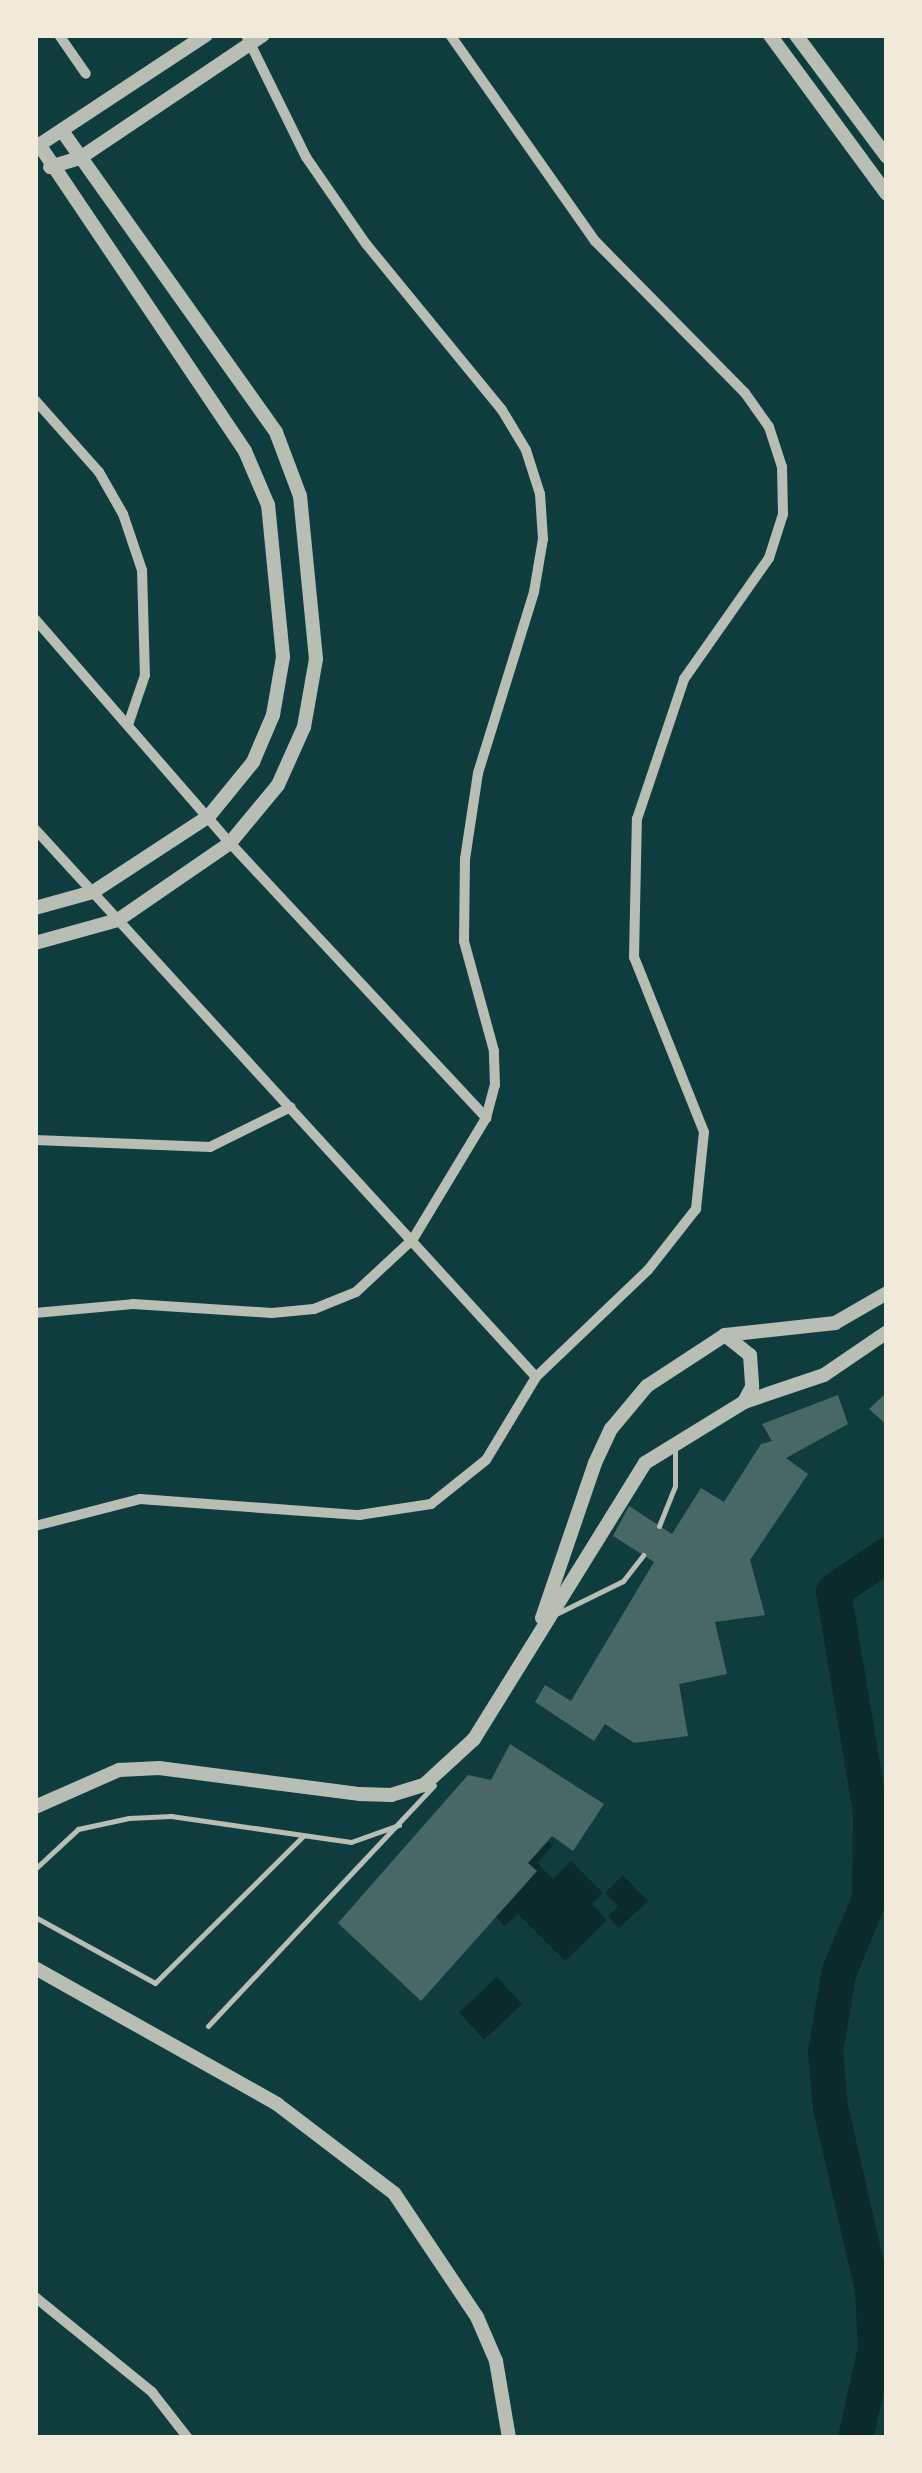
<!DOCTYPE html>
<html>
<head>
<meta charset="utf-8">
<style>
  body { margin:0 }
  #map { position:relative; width:922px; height:2473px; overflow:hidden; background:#0f3d3e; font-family:Signika,sans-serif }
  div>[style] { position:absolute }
  .water>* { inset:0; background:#0a2a2b; transform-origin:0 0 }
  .river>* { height:35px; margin:-17.5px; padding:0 17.5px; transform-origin:17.5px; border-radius:17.5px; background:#0a2a2b }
  .building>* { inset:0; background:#486865 }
  .service>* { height:5px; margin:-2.5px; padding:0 2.5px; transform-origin:2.5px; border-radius:2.5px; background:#b8beb3 }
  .minor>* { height:10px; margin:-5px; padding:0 5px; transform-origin:5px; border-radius:5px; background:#b8beb3 }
  .tertiary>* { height:14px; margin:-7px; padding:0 7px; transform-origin:7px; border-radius:7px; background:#b8beb3 }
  span { translate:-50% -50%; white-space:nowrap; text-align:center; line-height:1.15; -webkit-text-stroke:10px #f1e9da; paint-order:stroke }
  .frame { position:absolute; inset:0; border:38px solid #f1e9da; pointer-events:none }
</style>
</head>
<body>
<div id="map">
  <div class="water">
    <div style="clip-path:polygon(549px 1841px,553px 1845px,537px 1863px,553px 1879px,571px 1861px,603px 1893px,592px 1904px,607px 1920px,565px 1961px,518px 1914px,505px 1926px,493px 1914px,536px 1871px,528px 1863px)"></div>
    <div style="clip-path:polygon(623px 1875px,648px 1901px,619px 1928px,608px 1916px,618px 1906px,605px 1893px)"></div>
    <div style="left:497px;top:1977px;width:37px;height:52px;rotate:47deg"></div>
  </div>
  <div class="river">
    <div style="left:855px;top:2438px;width:92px;rotate:-77.5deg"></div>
    <div style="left:875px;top:2348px;width:58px;rotate:-93deg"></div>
    <div style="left:872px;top:2290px;width:188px;rotate:-102.9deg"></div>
    <div style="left:830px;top:2107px;width:56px;rotate:-95.1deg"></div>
    <div style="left:825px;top:2051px;width:79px;rotate:-80.5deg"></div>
    <div style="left:838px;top:1973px;width:81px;rotate:-67.5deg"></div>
    <div style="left:869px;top:1898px;width:87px;rotate:-89.3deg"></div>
    <div style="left:870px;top:1811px;width:223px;rotate:-99.5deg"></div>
    <div style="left:833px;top:1591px;width:65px;rotate:-34.4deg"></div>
  </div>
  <div class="building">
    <div style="clip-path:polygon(838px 1395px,848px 1424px,786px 1458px,808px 1474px,750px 1560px,765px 1615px,715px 1622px,727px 1674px,679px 1684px,688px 1736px,634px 1743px,605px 1724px,594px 1741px,535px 1702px,545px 1685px,571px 1701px,654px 1562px,613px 1536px,629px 1506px,672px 1534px,701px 1488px,724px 1502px,761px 1444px,772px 1441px,762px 1424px)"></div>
    <div style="clip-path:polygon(884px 1395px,887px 1395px,887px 1425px,869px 1409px)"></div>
    <div style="clip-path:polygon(510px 1744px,604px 1804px,573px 1851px,552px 1836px,528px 1863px,537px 1871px,421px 2001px,338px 1923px,468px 1775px,491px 1780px)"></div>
  </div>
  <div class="service">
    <div style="left:659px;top:1526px;width:43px;rotate:-68.2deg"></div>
    <div style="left:675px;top:1486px;width:39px;rotate:-90deg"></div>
    <div style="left:558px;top:1613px;width:72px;rotate:-26.2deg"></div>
    <div style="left:623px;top:1581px;width:33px;rotate:-52deg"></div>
    <div style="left:35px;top:1869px;width:59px;rotate:-42.9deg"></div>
    <div style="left:78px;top:1829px;width:52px;rotate:-12.2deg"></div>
    <div style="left:129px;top:1818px;width:42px;rotate:-2.7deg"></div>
    <div style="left:171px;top:1816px;width:182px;rotate:8.2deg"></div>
    <div style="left:351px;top:1842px;width:51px;rotate:-19.5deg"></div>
    <div style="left:35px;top:1917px;width:137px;rotate:28.8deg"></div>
    <div style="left:155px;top:1983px;width:209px;rotate:-44.8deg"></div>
    <div style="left:208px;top:2026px;width:330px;rotate:-46.8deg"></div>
  </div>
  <div class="minor">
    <div style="left:59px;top:35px;width:47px;rotate:55.3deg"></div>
    <div style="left:35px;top:400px;width:96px;rotate:48.4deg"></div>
    <div style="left:99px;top:472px;width:48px;rotate:60.3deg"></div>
    <div style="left:123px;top:514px;width:59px;rotate:71.3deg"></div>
    <div style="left:142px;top:570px;width:105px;rotate:88.4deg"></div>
    <div style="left:145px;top:675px;width:50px;rotate:108.8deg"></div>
    <div style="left:35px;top:619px;width:297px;rotate:49deg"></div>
    <div style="left:230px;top:843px;width:376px;rotate:47deg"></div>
    <div style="left:35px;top:829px;width:742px;rotate:47.57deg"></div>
    <div style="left:35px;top:1140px;width:175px;rotate:2.3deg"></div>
    <div style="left:210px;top:1147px;width:90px;rotate:-26.3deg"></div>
    <div style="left:35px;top:1313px;width:98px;rotate:-5.2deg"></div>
    <div style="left:133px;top:1304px;width:139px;rotate:3.7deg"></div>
    <div style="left:272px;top:1313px;width:42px;rotate:-5.4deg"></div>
    <div style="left:314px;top:1309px;width:45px;rotate:-22deg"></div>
    <div style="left:356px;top:1292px;width:78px;rotate:-42.9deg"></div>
    <div style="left:413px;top:1239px;width:141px;rotate:-58.9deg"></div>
    <div style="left:486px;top:1118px;width:34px;rotate:-75deg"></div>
    <div style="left:495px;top:1085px;width:34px;rotate:-92deg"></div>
    <div style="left:494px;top:1051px;width:114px;rotate:-105.3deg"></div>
    <div style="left:464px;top:941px;width:82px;rotate:-89.3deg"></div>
    <div style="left:465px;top:859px;width:87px;rotate:-81.4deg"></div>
    <div style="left:478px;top:773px;width:189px;rotate:-72.8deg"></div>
    <div style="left:534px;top:592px;width:54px;rotate:-80.4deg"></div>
    <div style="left:543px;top:539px;width:45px;rotate:-93.8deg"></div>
    <div style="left:540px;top:494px;width:46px;rotate:-107.7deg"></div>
    <div style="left:526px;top:450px;width:47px;rotate:-121deg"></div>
    <div style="left:502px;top:410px;width:215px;rotate:-129.3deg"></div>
    <div style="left:366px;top:244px;width:106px;rotate:-124.6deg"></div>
    <div style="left:306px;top:157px;width:136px;rotate:-116.2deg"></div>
    <div style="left:35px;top:1526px;width:108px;rotate:-14.4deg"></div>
    <div style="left:140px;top:1499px;width:220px;rotate:4.2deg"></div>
    <div style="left:359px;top:1515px;width:73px;rotate:-8.7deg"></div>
    <div style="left:431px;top:1504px;width:70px;rotate:-38.7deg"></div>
    <div style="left:486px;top:1460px;width:97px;rotate:-58.9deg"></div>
    <div style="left:536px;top:1377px;width:155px;rotate:-43.7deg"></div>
    <div style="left:648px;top:1270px;width:78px;rotate:-51.8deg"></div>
    <div style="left:696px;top:1209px;width:77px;rotate:-84.1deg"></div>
    <div style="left:704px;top:1132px;width:188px;rotate:-111.8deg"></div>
    <div style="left:634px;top:957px;width:138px;rotate:-88.8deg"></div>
    <div style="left:637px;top:819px;width:148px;rotate:-71.4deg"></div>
    <div style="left:684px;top:679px;width:148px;rotate:-54.9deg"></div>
    <div style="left:769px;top:558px;width:46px;rotate:-72.3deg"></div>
    <div style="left:783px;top:514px;width:47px;rotate:-91.2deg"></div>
    <div style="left:782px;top:467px;width:42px;rotate:-108deg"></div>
    <div style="left:769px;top:427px;width:42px;rotate:-125.2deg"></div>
    <div style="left:745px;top:393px;width:214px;rotate:-134.6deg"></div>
    <div style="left:595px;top:241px;width:252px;rotate:-125.1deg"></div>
    <div style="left:35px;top:2297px;width:151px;rotate:39.1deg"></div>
    <div style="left:152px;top:2392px;width:58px;rotate:52deg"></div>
  </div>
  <div class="tertiary">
    <div style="left:770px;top:35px;width:197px;rotate:53.7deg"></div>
    <div style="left:796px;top:35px;width:152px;rotate:53.3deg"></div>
    <div style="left:50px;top:167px;width:31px;rotate:-17deg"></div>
    <div style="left:80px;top:158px;width:220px;rotate:-33.9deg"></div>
    <div style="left:35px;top:908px;width:60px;rotate:-15.4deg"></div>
    <div style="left:93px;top:892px;width:139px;rotate:-33.2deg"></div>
    <div style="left:209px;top:816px;width:70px;rotate:-50.8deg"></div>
    <div style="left:253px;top:762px;width:51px;rotate:-66.9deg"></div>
    <div style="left:273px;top:715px;width:59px;rotate:-80.2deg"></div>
    <div style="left:283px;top:657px;width:153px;rotate:-95.6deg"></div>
    <div style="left:268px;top:505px;width:59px;rotate:-113.1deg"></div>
    <div style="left:245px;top:451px;width:369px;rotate:-123.9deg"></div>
    <div style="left:39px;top:145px;width:200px;rotate:-33.4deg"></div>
    <div style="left:35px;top:943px;width:86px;rotate:-15.5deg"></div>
    <div style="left:118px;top:920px;width:136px;rotate:-34.5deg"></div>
    <div style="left:230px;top:843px;width:75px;rotate:-50.4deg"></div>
    <div style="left:278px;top:785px;width:64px;rotate:-65.9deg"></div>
    <div style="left:304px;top:727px;width:69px;rotate:-80deg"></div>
    <div style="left:316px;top:659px;width:164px;rotate:-95.6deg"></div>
    <div style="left:300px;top:496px;width:68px;rotate:-110.6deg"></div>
    <div style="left:276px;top:432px;width:368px;rotate:-125.4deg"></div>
    <div style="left:725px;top:1335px;width:32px;rotate:39deg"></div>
    <div style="left:750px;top:1355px;width:32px;rotate:86deg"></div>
    <div style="left:752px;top:1387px;width:17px;rotate:118deg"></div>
    <div style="left:542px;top:1618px;width:164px;rotate:-71.1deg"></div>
    <div style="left:595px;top:1463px;width:38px;rotate:-65deg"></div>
    <div style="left:611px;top:1429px;width:56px;rotate:-50.1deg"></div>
    <div style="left:647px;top:1386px;width:93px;rotate:-33.2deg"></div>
    <div style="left:725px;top:1335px;width:111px;rotate:-6.2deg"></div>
    <div style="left:835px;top:1323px;width:60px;rotate:-30deg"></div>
    <div style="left:35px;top:1807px;width:92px;rotate:-23.8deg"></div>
    <div style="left:119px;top:1770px;width:40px;rotate:-2.9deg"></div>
    <div style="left:159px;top:1768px;width:203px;rotate:7.4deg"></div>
    <div style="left:360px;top:1794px;width:31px;rotate:2deg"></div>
    <div style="left:391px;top:1795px;width:34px;rotate:-17deg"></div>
    <div style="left:424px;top:1785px;width:68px;rotate:-42.6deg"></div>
    <div style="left:474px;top:1739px;width:325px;rotate:-58.2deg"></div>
    <div style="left:645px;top:1463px;width:116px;rotate:-31.6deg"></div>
    <div style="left:744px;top:1402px;width:84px;rotate:-18.6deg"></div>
    <div style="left:824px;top:1375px;width:76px;rotate:-34.3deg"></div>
    <div style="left:35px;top:1968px;width:278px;rotate:29.3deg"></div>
    <div style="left:277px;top:2104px;width:147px;rotate:37.3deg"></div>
    <div style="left:394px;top:2193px;width:149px;rotate:56.2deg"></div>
    <div style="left:477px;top:2317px;width:48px;rotate:66.6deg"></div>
    <div style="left:496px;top:2361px;width:78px;rotate:80.4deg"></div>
  </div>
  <div class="frame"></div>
</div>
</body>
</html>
